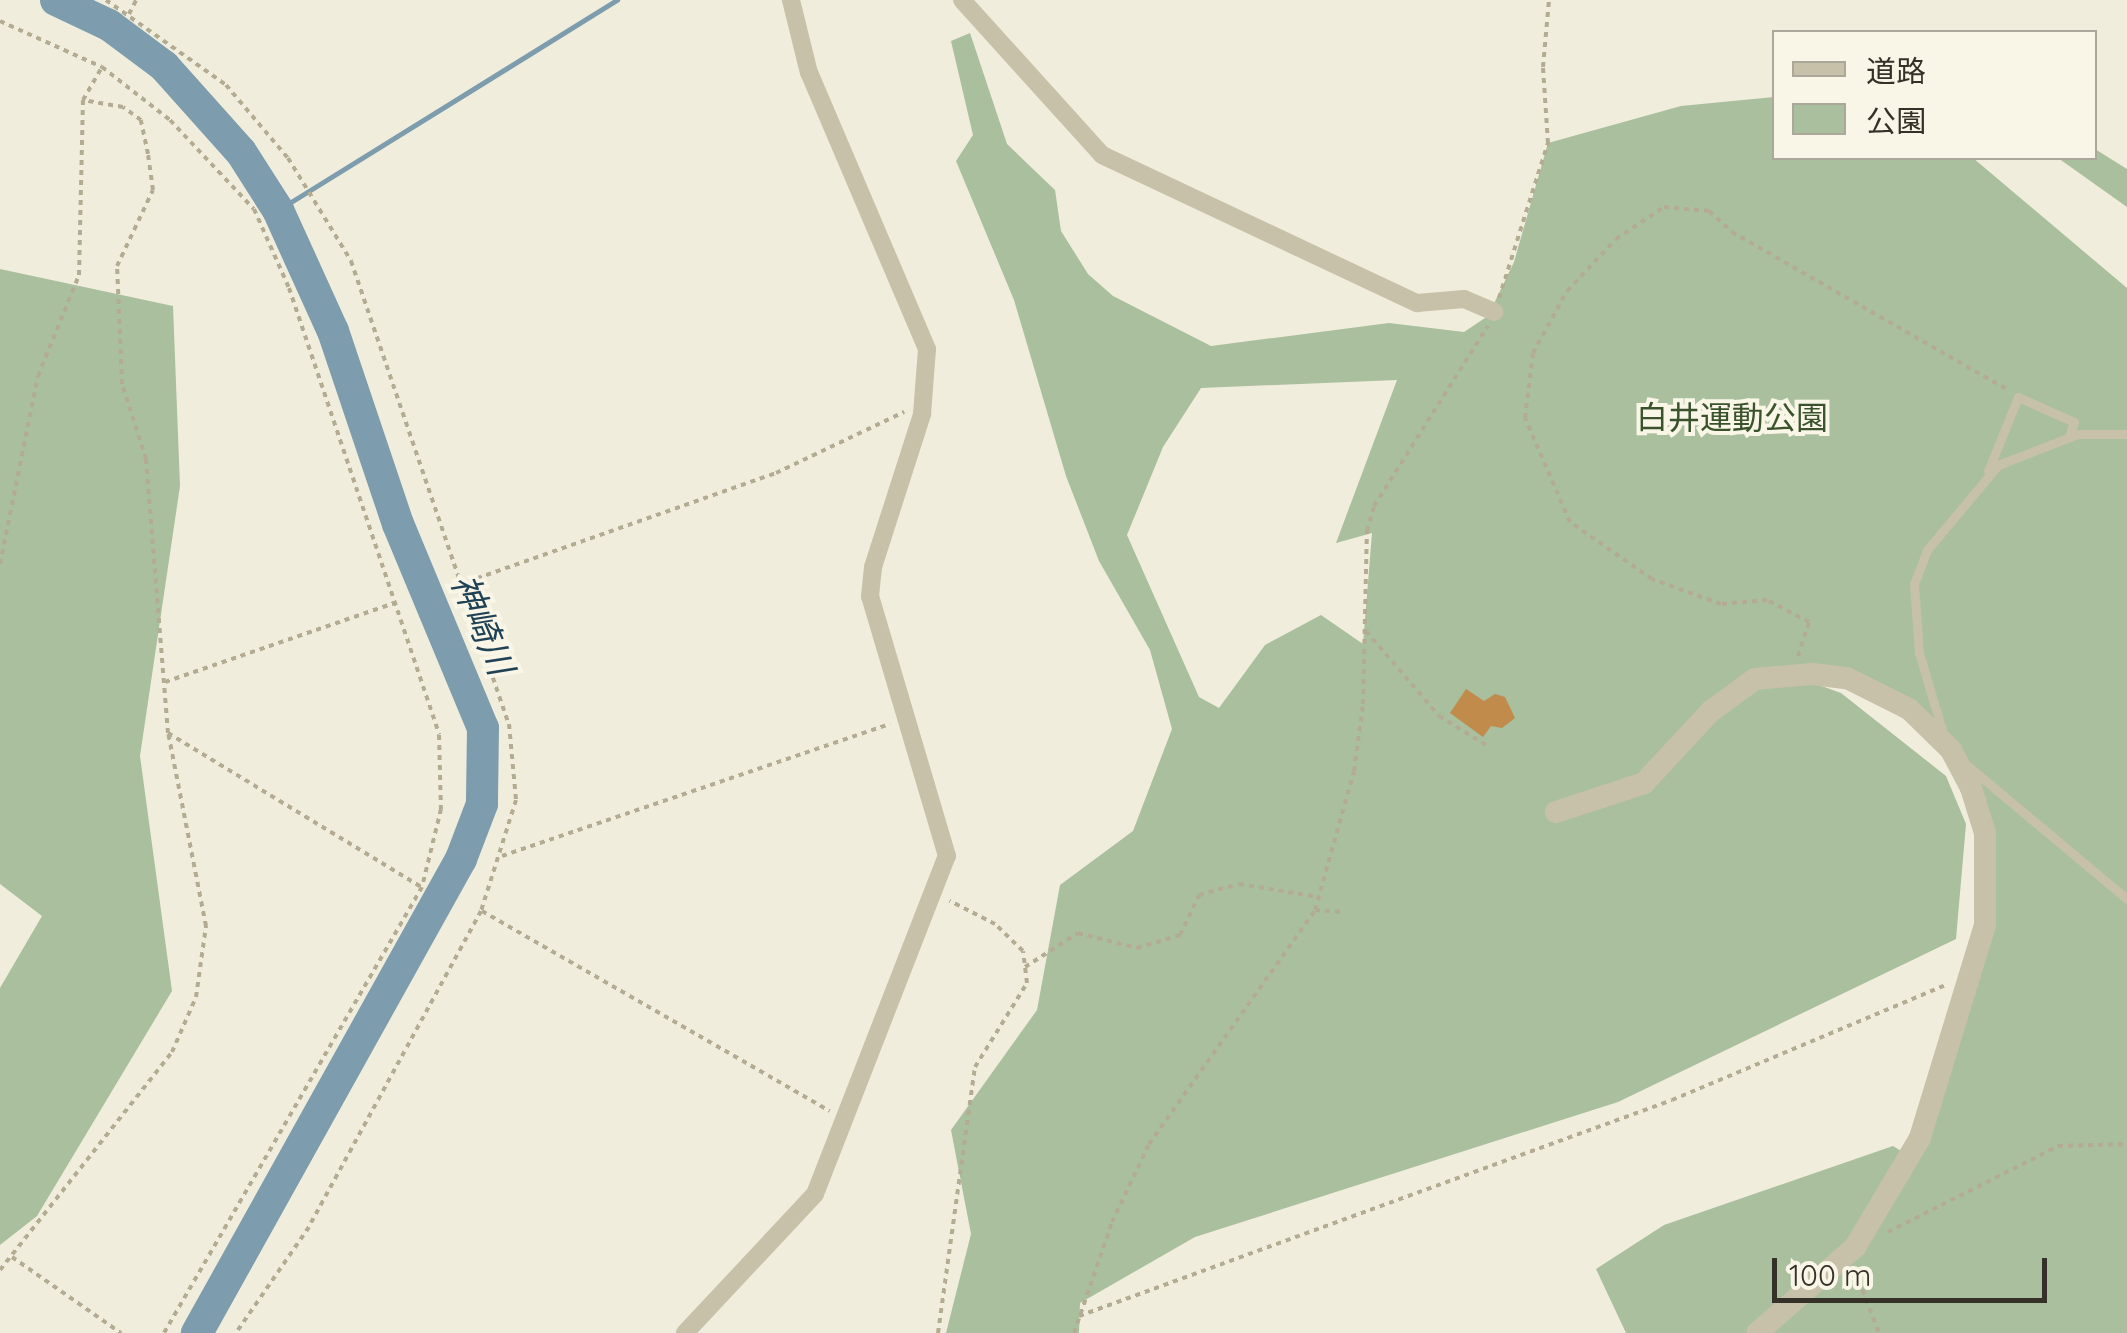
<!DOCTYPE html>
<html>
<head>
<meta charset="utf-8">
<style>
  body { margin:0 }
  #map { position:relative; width:2127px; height:1333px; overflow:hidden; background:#f1eddc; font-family:Quicksand,"Noto Sans JP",sans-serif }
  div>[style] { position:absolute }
  .green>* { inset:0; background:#a9bf9d }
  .stream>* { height:5px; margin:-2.5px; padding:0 2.5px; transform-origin:2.5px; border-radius:2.5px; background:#7d9cad }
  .river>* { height:32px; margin:-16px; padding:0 16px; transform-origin:16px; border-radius:16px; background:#7d9cad }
  .building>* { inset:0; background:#c08b4b }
  .path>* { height:4px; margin-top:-2px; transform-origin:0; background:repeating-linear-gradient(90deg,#b4ab93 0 5px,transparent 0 10px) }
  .service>* { height:9px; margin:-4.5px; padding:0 4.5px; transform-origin:4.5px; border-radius:4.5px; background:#c8c1a9 }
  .minor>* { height:18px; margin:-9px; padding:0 9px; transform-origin:9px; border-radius:9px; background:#c8c1a9 }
  .tertiary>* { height:22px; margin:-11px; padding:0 11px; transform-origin:11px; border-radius:11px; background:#c8c1a9 }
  span { translate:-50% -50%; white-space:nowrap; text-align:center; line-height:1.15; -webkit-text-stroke:8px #f9f6e8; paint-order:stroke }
  .park-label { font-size:32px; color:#3a532d }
  .water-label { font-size:35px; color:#204255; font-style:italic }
  .legend { position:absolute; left:1772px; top:30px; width:325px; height:130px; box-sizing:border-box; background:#f9f6e8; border:2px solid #aba79b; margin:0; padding:12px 18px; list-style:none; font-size:30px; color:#363128 }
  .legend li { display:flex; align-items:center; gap:20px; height:50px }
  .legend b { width:50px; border:2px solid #aba79b }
  .scale { position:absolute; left:1772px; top:1258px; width:275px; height:45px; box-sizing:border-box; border:5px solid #363128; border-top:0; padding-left:12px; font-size:30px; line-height:35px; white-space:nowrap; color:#363128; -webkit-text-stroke:8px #f9f6e8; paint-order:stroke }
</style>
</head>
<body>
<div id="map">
  <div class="green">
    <div style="clip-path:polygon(evenodd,970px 33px,1007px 144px,1055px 190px,1061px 231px,1088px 274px,1113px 296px,1211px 346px,1389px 323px,1464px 332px,1488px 316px,1514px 262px,1548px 143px,1681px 106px,1774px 97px,1774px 158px,1973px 158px,2127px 288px,2127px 1333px,1626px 1333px,1596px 1269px,1664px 1225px,1893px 1146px,1911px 1157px,1989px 879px,1951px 750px,1847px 678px,1794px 676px,1841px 693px,1946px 776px,1966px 824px,1956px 939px,1618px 1102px,1195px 1237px,1080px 1303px,1079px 1333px,946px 1333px,971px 1234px,951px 1130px,1037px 1010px,1060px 885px,1133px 831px,1172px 729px,1150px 650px,1099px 561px,1066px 476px,1014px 300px,956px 161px,973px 135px,951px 41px,970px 33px,1397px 380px,1336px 543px,1372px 533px,1363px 644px,1321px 615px,1265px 645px,1219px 708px,1199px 697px,1127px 535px,1163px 447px,1201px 388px,1397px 380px)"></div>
    <div style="clip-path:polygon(2095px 149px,2127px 169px,2127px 207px,2058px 158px,2094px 158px)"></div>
    <div style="clip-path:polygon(0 269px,173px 306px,180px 486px,140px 756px,172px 991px,37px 1216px,0 1245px,0 988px,42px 916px,0 884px)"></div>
  </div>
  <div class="stream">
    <div style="left:278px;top:210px;width:399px;rotate:-31.8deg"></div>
  </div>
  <div class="river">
    <div style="left:56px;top:0;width:59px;rotate:25.3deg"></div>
    <div style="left:109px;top:25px;width:69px;rotate:36.7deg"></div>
    <div style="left:164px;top:66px;width:115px;rotate:48.2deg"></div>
    <div style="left:241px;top:152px;width:69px;rotate:57.5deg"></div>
    <div style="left:278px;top:210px;width:133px;rotate:65.6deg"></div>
    <div style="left:333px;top:331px;width:204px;rotate:71.4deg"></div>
    <div style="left:398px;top:524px;width:221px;rotate:67.4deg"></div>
    <div style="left:483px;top:728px;width:76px;rotate:90.8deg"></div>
    <div style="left:482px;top:804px;width:59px;rotate:110.9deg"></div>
    <div style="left:461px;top:859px;width:543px;rotate:119.12deg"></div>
  </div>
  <div class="building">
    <div style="clip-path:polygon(1466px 689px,1484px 701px,1495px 694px,1505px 697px,1515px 718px,1502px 728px,1491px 726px,1483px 737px,1450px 713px)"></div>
  </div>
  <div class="path">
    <div style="left:106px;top:0;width:147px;rotate:35.3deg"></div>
    <div style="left:226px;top:85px;width:96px;rotate:49.7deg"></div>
    <div style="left:288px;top:158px;width:121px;rotate:58.5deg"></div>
    <div style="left:351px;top:261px;width:489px;rotate:71.2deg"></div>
    <div style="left:509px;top:724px;width:76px;rotate:84.7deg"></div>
    <div style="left:516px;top:800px;width:116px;rotate:107.5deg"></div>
    <div style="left:481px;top:911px;width:360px;rotate:118.6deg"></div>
    <div style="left:309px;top:1227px;width:129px;rotate:124.6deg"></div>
    <div style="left:129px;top:14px;width:16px;rotate:-63deg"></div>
    <div style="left:0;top:21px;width:112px;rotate:24.3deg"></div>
    <div style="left:102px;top:67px;width:86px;rotate:37.9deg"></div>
    <div style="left:170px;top:120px;width:122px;rotate:46.7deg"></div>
    <div style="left:254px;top:209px;width:86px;rotate:66.1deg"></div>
    <div style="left:289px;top:288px;width:471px;rotate:71.4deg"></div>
    <div style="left:439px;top:735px;width:74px;rotate:88.5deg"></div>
    <div style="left:441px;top:809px;width:80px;rotate:103.7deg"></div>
    <div style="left:422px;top:887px;width:515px;rotate:120.05deg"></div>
    <div style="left:1499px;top:298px;width:163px;rotate:-72.5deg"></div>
    <div style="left:1548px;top:143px;width:76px;rotate:-93.8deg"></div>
    <div style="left:1543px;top:67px;width:67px;rotate:-84.9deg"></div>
    <div style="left:0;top:564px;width:192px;rotate:-78.6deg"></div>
    <div style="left:38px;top:376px;width:109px;rotate:-67.9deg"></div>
    <div style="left:79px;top:275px;width:175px;rotate:-88.7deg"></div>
    <div style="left:83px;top:100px;width:38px;rotate:-60deg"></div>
    <div style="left:458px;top:585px;width:337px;rotate:-19.4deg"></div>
    <div style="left:776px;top:473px;width:142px;rotate:-25.5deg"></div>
    <div style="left:1366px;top:631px;width:112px;rotate:49.3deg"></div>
    <div style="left:1439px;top:716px;width:55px;rotate:31.7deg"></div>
    <div style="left:1798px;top:656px;width:36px;rotate:-72deg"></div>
    <div style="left:1809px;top:622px;width:47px;rotate:-152.4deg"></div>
    <div style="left:1767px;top:600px;width:46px;rotate:175deg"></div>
    <div style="left:1721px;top:604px;width:73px;rotate:-160.1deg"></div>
    <div style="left:1652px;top:579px;width:100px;rotate:-145.2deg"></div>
    <div style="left:1570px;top:522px;width:113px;rotate:-113.4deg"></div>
    <div style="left:1525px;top:418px;width:65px;rotate:-83deg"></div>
    <div style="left:1533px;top:353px;width:71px;rotate:-61.3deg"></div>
    <div style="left:1567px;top:291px;width:71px;rotate:-46.7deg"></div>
    <div style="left:1616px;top:239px;width:58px;rotate:-33.7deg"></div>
    <div style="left:1664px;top:207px;width:45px;rotate:5.1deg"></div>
    <div style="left:1709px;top:211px;width:31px;rotate:42deg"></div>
    <div style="left:1732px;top:232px;width:316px;rotate:29.8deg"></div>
    <div style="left:165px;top:682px;width:245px;rotate:-19deg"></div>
    <div style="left:168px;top:733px;width:296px;rotate:31.3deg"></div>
    <div style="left:502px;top:856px;width:410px;rotate:-18.8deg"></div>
    <div style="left:1315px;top:910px;width:28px;rotate:4deg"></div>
    <div style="left:482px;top:911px;width:401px;rotate:29.9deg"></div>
    <div style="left:1025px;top:967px;width:63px;rotate:-32.7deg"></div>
    <div style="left:1078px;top:933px;width:61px;rotate:14.3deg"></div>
    <div style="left:1137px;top:948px;width:45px;rotate:-16.8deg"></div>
    <div style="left:1180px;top:935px;width:44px;rotate:-64.6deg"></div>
    <div style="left:1199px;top:895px;width:41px;rotate:-15.4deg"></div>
    <div style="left:1239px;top:884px;width:81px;rotate:9.2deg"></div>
    <div style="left:1888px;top:1232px;width:191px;rotate:-26.8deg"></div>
    <div style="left:2058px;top:1146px;width:69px;rotate:-1.7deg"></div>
    <div style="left:12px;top:1257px;width:133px;rotate:34.9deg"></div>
    <div style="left:0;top:1270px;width:278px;rotate:-51.7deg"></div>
    <div style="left:172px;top:1052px;width:60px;rotate:-66.4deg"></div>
    <div style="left:196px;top:997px;width:72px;rotate:-82deg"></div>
    <div style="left:206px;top:926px;width:197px;rotate:-101.1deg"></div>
    <div style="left:168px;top:733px;width:275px;rotate:-94.6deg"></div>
    <div style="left:146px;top:459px;width:79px;rotate:-107.7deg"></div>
    <div style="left:122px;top:384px;width:118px;rotate:-92.4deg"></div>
    <div style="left:117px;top:266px;width:84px;rotate:-64.7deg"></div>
    <div style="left:153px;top:190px;width:36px;rotate:-98deg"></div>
    <div style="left:148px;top:154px;width:35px;rotate:-102deg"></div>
    <div style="left:141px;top:120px;width:22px;rotate:-144deg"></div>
    <div style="left:123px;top:107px;width:41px;rotate:-170.1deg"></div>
    <div style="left:1855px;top:1271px;width:66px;rotate:68.8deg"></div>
    <div style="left:1079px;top:1316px;width:631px;rotate:-20.01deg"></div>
    <div style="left:1672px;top:1100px;width:299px;rotate:-22.8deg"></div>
    <div style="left:938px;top:1333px;width:269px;rotate:-82.1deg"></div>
    <div style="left:975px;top:1067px;width:99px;rotate:-58.2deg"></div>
    <div style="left:1027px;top:983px;width:32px;rotate:-97deg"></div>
    <div style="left:1023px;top:951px;width:39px;rotate:-136deg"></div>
    <div style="left:995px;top:924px;width:51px;rotate:-152.9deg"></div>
    <div style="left:1074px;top:1333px;width:117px;rotate:-71.1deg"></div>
    <div style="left:1112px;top:1222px;width:86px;rotate:-64.6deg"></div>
    <div style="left:1149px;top:1144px;width:287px;rotate:-54.6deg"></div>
    <div style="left:1315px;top:910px;width:144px;rotate:-74.3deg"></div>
    <div style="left:1354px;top:771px;width:68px;rotate:-82.3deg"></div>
    <div style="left:1363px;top:704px;width:173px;rotate:-88.7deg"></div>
    <div style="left:1367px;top:531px;width:26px;rotate:-74deg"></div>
    <div style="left:1374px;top:506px;width:213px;rotate:-57.7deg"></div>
  </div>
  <div class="service">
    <div style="left:1988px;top:471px;width:80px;rotate:-67.9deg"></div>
    <div style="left:2018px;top:397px;width:61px;rotate:24.1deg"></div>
    <div style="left:2074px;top:422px;width:16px;rotate:108deg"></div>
    <div style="left:1942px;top:730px;width:80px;rotate:-106.6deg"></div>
    <div style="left:1919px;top:653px;width:69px;rotate:-94.1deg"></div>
    <div style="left:1914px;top:584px;width:36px;rotate:-69deg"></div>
    <div style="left:1927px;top:550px;width:111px;rotate:-50.1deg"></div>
    <div style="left:1998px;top:465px;width:86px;rotate:-21.2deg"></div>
    <div style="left:2078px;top:434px;width:49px"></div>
    <div style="left:1968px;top:766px;width:207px;rotate:39.9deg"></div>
  </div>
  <div class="minor">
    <div style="left:962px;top:0;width:209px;rotate:47.9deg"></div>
    <div style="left:1102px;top:155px;width:348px;rotate:25.2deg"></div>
    <div style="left:1417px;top:303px;width:47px;rotate:-4.9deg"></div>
    <div style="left:1464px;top:299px;width:33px;rotate:23deg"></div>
    <div style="left:685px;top:1333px;width:190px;rotate:-46.9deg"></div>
    <div style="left:815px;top:1194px;width:363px;rotate:-68.7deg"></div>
    <div style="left:947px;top:856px;width:271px;rotate:-106.5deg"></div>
    <div style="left:870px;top:596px;width:29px;rotate:-84deg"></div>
    <div style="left:873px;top:567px;width:161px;rotate:-72.2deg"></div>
    <div style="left:922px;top:414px;width:65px;rotate:-85.6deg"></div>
    <div style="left:927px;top:349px;width:300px;rotate:-113.1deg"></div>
    <div style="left:809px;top:73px;width:75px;rotate:-103.9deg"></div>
  </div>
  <div class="tertiary">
    <div style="left:1556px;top:812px;width:93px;rotate:-18.2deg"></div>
    <div style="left:1644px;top:783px;width:98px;rotate:-47.1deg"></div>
    <div style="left:1711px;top:711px;width:54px;rotate:-36deg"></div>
    <div style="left:1755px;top:679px;width:57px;rotate:-5deg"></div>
    <div style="left:1812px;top:674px;width:35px;rotate:7deg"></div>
    <div style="left:1847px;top:678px;width:69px;rotate:26.6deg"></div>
    <div style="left:1909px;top:709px;width:59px;rotate:44.3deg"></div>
    <div style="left:1951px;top:750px;width:43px;rotate:62.2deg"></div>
    <div style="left:1971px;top:788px;width:47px;rotate:72.7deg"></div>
    <div style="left:1985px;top:833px;width:92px;rotate:90deg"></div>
    <div style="left:1985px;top:925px;width:223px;rotate:107deg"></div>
    <div style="left:1920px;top:1138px;width:127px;rotate:120.8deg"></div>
    <div style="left:1855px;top:1247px;width:130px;rotate:138.7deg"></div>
  </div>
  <div class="park-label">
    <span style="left:1732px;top:417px">白井運動公園</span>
  </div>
  <div class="water-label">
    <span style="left:483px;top:624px;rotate:67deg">神崎川</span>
  </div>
  <ul class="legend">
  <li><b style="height:12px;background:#c8c1a9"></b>道路</li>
  <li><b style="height:28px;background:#a9bf9d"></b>公園</li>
  </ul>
  <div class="scale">100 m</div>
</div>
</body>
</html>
